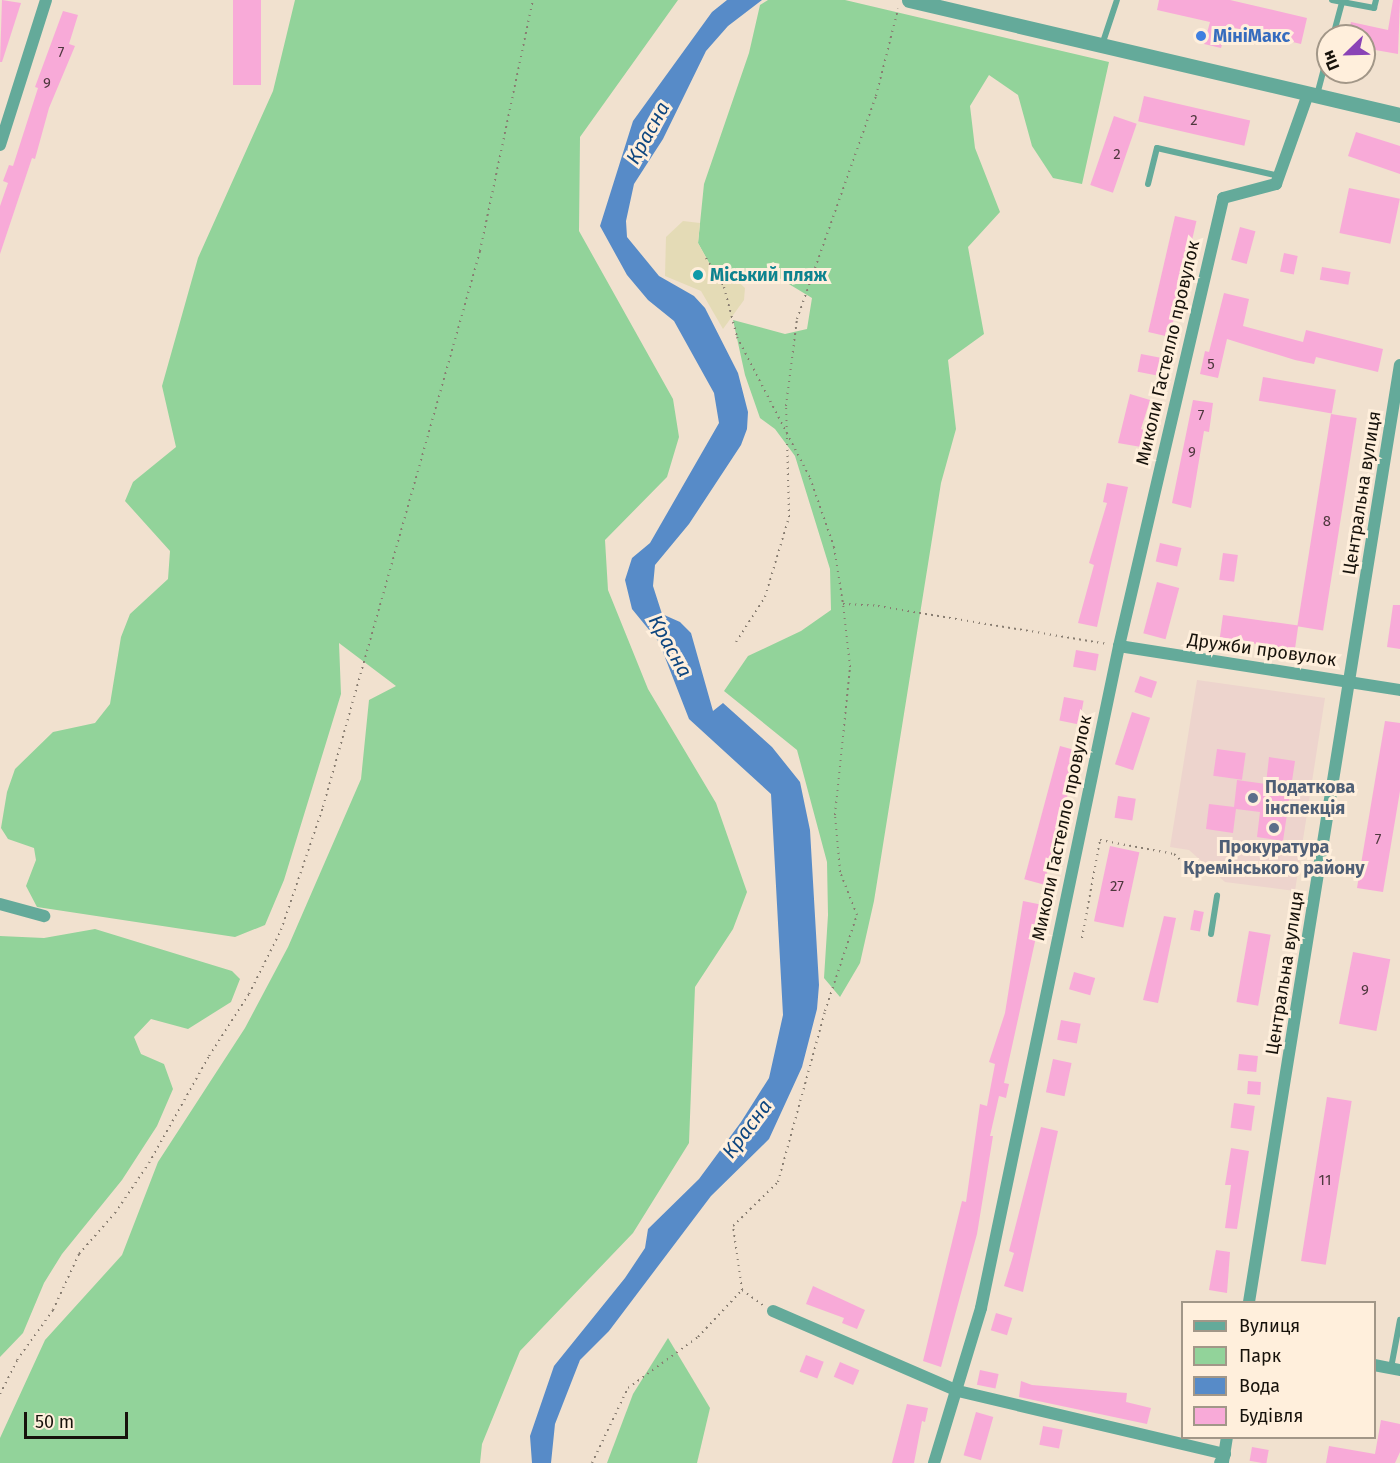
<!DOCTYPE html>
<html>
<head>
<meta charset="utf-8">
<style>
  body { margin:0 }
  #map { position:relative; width:1400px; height:1463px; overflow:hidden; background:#f1e1cf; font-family:"Fira Sans",sans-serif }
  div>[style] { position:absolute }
  .commercial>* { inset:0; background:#edd4cd }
  .green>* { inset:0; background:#92d39a }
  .sand>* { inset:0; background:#e4dbb6 }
  .water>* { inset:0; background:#578bc8 }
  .building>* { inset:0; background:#f8aad8; transform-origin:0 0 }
  .path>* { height:2px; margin-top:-1px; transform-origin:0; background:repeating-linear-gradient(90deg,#887d71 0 1.5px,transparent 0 6px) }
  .service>* { height:6px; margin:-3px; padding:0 3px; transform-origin:3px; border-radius:3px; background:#64aa9a }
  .minor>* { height:12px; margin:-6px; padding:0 6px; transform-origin:6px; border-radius:6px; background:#64aa9a }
  .tertiary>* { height:15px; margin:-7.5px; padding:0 7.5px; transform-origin:7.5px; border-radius:7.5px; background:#64aa9a }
  .dots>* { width:16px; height:16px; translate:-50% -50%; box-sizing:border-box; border:3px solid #ffefdc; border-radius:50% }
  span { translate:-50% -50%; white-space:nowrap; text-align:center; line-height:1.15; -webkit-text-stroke:6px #ffefdc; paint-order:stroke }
  .number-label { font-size:15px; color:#4f383e }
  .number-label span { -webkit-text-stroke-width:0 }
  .shop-label { font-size:18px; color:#366cbe; font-weight:700 }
  .left { translate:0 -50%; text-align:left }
  .culture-label { font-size:18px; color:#0d838f; font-weight:700 }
  .street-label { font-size:18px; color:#17120b }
  .service-label { font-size:18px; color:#4e5e75; font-weight:700 }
  .water-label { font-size:20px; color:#0e467f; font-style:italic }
  .legend { position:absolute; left:1181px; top:1301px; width:195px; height:138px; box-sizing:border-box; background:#ffefdc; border:2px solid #a29788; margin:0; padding:8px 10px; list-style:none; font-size:18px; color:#17120b }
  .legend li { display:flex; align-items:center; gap:12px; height:30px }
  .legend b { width:30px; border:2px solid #a29788 }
  .north { position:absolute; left:1316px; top:24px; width:60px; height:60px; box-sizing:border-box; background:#ffefdc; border:2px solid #a29788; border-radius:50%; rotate:247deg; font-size:16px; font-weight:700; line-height:24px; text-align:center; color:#17120b }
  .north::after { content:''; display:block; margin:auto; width:21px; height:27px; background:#8a43b6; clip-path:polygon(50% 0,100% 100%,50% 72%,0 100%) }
  .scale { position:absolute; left:24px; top:1412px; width:104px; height:27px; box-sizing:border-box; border:3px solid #17120b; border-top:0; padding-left:8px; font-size:18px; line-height:21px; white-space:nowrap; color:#17120b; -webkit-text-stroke:4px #ffefdc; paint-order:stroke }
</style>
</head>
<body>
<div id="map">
  <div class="commercial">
    <div style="clip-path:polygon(1197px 680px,1325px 698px,1295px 891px,1225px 882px,1189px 850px,1170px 847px)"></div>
  </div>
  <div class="green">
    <div style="clip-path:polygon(295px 0,678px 0,580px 137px,579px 231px,673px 399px,679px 437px,667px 477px,605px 540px,608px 590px,648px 689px,716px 803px,747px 892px,733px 929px,695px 987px,689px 1143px,633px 1233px,520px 1351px,482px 1444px,480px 1463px,0 1463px,0 1438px,45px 1340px,122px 1255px,158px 1162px,245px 1028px,288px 947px,361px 779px,369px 700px,396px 686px,339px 643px,341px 694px,284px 880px,265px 925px,235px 937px,37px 907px,26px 886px,36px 860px,34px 848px,8px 839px,1px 828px,7px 792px,15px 769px,53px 732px,95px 723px,110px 704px,121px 637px,130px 614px,168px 579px,170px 551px,125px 501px,133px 482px,176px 447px,162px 386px,198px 258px,273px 91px)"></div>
    <div style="clip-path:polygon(768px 0,845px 0,1109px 62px,1082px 184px,1053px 178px,1032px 146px,1018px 95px,989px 75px,970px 106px,975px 148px,1000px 212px,968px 247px,984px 334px,948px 360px,956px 429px,941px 483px,874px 901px,860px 963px,840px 997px,824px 978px,828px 915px,827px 862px,797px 750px,724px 691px,748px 656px,801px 631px,831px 610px,830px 569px,795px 456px,775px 429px,760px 418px,745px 375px,733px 320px,785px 334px,807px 329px,812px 298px,774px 275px,713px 270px,698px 243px,704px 184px,749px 53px,760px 5px)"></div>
    <div style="clip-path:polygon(95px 929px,232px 971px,240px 979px,231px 1002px,188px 1029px,151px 1019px,134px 1037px,141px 1054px,164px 1064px,173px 1089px,157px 1126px,122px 1180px,62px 1254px,44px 1283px,23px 1333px,0 1357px,0 936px,44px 938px)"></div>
    <div style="clip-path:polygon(668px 1338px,710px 1408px,697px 1463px,607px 1463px,633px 1394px)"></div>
  </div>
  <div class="sand">
    <div style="clip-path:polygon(683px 221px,700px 223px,698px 243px,713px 270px,730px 274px,745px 288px,744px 300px,723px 329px,701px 291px,665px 276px,666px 237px)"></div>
  </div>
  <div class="water">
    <div style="clip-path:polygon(727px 0,762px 0,728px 26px,706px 51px,663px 139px,634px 184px,626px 221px,627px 237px,659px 276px,694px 296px,705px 308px,738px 373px,748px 412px,747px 429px,741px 445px,689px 524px,655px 565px,653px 586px,662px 614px,680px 622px,691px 633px,713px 711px,723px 703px,772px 747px,800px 782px,810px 830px,819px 985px,817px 1009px,802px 1067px,769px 1139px,711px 1196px,609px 1331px,580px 1360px,555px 1424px,551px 1463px,532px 1463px,530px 1436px,554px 1366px,625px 1278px,645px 1248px,648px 1229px,699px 1179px,741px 1122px,769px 1078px,783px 1015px,771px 794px,689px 719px,659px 642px,632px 609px,625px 580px,632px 558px,650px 543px,719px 423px,714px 393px,674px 321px,648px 300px,627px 275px,600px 226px,633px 121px,712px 12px)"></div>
  </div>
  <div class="building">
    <div style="clip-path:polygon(2px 0,21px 3px,2px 62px,0 62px)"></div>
    <div style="left:233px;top:0;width:28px;height:85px"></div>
    <div style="clip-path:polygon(1159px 0,1230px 0,1307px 18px,1301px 44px,1227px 26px,1221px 48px,1204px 44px,1210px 22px,1157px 10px)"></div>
    <div style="clip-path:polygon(1393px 0,1400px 0,1398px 54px,1364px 48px,1364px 36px,1348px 36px,1351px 22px,1388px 30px)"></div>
    <div style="clip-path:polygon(63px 11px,78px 15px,69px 44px,75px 46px,49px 108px,35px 159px,32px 158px,0 254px,0 206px,8px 183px,3px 181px,9px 165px,13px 166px,38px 88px,35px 87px)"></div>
    <div style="left:1144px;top:96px;width:109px;height:26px;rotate:13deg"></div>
    <div style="left:1114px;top:116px;width:24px;height:73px;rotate:19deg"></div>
    <div style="clip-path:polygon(1356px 132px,1400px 146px,1400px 174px,1348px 156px)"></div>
    <div style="left:1349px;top:188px;width:52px;height:46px;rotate:12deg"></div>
    <div style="left:1175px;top:216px;width:22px;height:119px;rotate:13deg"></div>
    <div style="left:1240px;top:227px;width:16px;height:34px;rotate:15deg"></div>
    <div style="left:1284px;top:253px;width:14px;height:19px;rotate:12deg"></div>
    <div style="left:1322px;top:267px;width:29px;height:13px;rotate:10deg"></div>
    <div style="clip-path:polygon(1224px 293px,1249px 299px,1243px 326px,1303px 342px,1306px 330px,1383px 349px,1378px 372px,1316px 357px,1314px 364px,1295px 360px,1227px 339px,1218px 378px,1200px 374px,1205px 351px,1209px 352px)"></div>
    <div style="left:1141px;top:354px;width:20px;height:18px;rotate:11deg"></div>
    <div style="left:1263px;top:377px;width:74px;height:24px;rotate:10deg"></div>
    <div style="clip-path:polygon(1130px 394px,1150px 400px,1141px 429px,1144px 430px,1141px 447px,1118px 443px)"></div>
    <div style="clip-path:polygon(1193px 400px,1213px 403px,1209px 432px,1204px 431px,1191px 508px,1172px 503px)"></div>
    <div style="left:1331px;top:414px;width:26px;height:215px;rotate:9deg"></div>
    <div style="clip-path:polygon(1107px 483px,1128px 487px,1097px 627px,1078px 623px,1094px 565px,1089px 563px,1107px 503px,1103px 502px)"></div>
    <div style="left:1160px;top:543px;width:22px;height:19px;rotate:13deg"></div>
    <div style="left:1223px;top:553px;width:15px;height:27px;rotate:8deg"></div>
    <div style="left:1157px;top:582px;width:23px;height:53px;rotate:15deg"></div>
    <div style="clip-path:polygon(1393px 605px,1400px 605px,1400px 649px,1387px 647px)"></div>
    <div style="left:1223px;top:615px;width:76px;height:24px;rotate:8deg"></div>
    <div style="left:1076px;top:650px;width:23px;height:17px;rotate:10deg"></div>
    <div style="left:1140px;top:676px;width:18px;height:17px;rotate:19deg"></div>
    <div style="left:1064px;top:697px;width:20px;height:24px;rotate:11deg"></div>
    <div style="left:1132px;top:712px;width:19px;height:55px;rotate:18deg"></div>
    <div style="clip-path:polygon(1385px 721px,1400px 723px,1400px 791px,1383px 892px,1357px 888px)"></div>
    <div style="left:1060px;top:746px;width:20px;height:138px;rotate:15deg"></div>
    <div style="left:1217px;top:749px;width:29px;height:27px;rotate:8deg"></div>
    <div style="clip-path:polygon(1269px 757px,1295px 761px,1283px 841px,1257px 837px,1260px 812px,1236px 809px,1233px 833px,1206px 829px,1209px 804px,1234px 807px,1237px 780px,1266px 784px)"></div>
    <div style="left:1118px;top:796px;width:18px;height:22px;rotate:9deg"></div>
    <div style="left:1110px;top:846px;width:30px;height:77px;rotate:12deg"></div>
    <div style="clip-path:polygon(1023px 901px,1043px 905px,1004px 1083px,1009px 1084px,1006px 1098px,999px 1096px,990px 1136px,993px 1136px,977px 1234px,941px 1367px,923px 1361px,962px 1201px,966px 1202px,980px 1104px,987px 1106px,995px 1064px,989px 1062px,1005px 1013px)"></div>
    <div style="left:1194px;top:910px;width:10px;height:20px;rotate:11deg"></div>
    <div style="clip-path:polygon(1164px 916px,1176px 918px,1158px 1003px,1143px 1000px)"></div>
    <div style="left:1249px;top:931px;width:22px;height:72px;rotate:10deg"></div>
    <div style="left:1353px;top:952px;width:38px;height:73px;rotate:11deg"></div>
    <div style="left:1074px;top:972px;width:22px;height:18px;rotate:16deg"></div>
    <div style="left:1061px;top:1020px;width:20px;height:20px;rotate:11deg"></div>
    <div style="left:1239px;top:1054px;width:19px;height:16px;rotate:6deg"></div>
    <div style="left:1053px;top:1059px;width:19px;height:34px;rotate:12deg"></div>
    <div style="left:1248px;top:1081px;width:13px;height:13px;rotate:4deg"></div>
    <div style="left:1327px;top:1097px;width:25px;height:166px;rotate:9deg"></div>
    <div style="left:1234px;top:1103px;width:21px;height:25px;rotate:8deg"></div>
    <div style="clip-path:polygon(1041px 1127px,1058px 1131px,1023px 1292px,1004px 1286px,1014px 1253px,1009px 1251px)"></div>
    <div style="clip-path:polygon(1231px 1148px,1249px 1151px,1237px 1229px,1225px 1228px,1231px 1185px,1225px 1185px)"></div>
    <div style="clip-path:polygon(1216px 1250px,1230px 1252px,1227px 1293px,1209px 1290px)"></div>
    <div style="clip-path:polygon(813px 1286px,865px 1310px,857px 1329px,842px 1323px,844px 1318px,806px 1304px)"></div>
    <div style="left:996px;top:1313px;width:17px;height:18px;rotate:17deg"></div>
    <div style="left:806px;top:1355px;width:19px;height:18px;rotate:21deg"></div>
    <div style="left:840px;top:1362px;width:21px;height:16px;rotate:23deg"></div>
    <div style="left:980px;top:1370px;width:19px;height:15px;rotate:12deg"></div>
    <div style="clip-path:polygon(1021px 1381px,1032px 1385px,1127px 1393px,1126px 1402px,1151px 1408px,1147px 1424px,1019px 1397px)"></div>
    <div style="clip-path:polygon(907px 1404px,928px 1408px,925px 1422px,922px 1421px,914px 1463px,892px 1463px)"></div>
    <div style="left:976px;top:1412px;width:18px;height:45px;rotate:16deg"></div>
    <div style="clip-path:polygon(1381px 1420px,1400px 1424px,1400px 1452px,1395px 1463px,1326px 1463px,1329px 1446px,1375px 1454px)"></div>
    <div style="left:1043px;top:1426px;width:20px;height:19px;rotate:11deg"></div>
    <div style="left:1252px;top:1447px;width:17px;height:14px;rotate:10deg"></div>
  </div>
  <div class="path">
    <div style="left:706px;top:258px;width:34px;rotate:58deg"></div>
    <div style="left:724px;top:287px;width:52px;rotate:75.4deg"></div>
    <div style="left:737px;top:337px;width:159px;rotate:62.6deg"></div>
    <div style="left:810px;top:478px;width:73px;rotate:70.8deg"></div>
    <div style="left:834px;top:547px;width:58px;rotate:81deg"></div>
    <div style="left:843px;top:604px;width:35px;rotate:3deg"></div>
    <div style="left:878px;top:606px;width:232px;rotate:9.4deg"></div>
    <div style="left:736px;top:642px;width:54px;rotate:-57.2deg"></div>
    <div style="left:765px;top:597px;width:84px;rotate:-73.3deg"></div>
    <div style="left:789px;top:517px;width:111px;rotate:-91.5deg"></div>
    <div style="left:786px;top:406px;width:88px;rotate:-82.8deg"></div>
    <div style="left:797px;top:319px;width:237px;rotate:-70.5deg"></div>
    <div style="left:876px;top:96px;width:90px;rotate:-75.8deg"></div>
    <div style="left:1082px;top:938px;width:100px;rotate:-79.6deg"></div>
    <div style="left:1100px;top:840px;width:75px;rotate:10.7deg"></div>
    <div style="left:1174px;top:854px;width:16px;rotate:43deg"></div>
    <div style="left:742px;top:1290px;width:65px;rotate:-98deg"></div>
    <div style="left:733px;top:1226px;width:63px;rotate:-44.4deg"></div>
    <div style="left:778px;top:1182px;width:177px;rotate:-74.6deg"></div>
    <div style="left:825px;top:1011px;width:101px;rotate:-71.6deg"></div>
    <div style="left:857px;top:915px;width:46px;rotate:-111.6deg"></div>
    <div style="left:840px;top:872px;width:57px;rotate:-95deg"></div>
    <div style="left:835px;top:815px;width:149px;rotate:-84.2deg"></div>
    <div style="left:850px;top:667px;width:63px;rotate:-96.3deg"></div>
    <div style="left:0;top:1394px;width:38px;rotate:-63deg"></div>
    <div style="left:17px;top:1360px;width:62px;rotate:-54.2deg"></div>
    <div style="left:53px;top:1310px;width:62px;rotate:-65.1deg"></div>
    <div style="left:79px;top:1254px;width:55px;rotate:-48.7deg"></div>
    <div style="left:115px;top:1213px;width:60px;rotate:-55.8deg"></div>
    <div style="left:149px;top:1163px;width:123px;rotate:-60.7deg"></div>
    <div style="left:209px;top:1056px;width:74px;rotate:-57.2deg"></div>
    <div style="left:249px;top:994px;width:72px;rotate:-63.4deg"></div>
    <div style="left:281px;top:930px;width:130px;rotate:-71.1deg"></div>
    <div style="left:323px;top:807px;width:578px;rotate:-74.23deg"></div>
    <div style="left:480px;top:251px;width:257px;rotate:-78.1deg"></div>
    <div style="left:592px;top:1463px;width:83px;rotate:-64.4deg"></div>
    <div style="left:628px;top:1388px;width:87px;rotate:-36.1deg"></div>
    <div style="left:698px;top:1337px;width:64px;rotate:-46.9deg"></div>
    <div style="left:742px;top:1290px;width:26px;rotate:36deg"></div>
  </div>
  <div class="service">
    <div style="left:1332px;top:0;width:43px;rotate:10.8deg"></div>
    <div style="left:1374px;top:8px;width:8px;rotate:-76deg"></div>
    <div style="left:1333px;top:36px;width:35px;rotate:-75deg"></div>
    <div style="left:1102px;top:45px;width:47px;rotate:-71.6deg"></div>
    <div style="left:1317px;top:95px;width:43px;rotate:-75.3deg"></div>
    <div style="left:1148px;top:184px;width:37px;rotate:-76deg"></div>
    <div style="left:1157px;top:148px;width:125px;rotate:12.9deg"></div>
    <div style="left:1211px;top:934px;width:39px;rotate:-81deg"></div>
    <div style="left:1391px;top:1368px;width:49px;rotate:-79.4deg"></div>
  </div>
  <div class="minor">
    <div style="left:0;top:145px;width:152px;rotate:-72.4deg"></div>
    <div style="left:1119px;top:646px;width:284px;rotate:8.9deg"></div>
    <div style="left:0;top:904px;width:46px;rotate:15.3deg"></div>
    <div style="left:1249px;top:1302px;width:949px;rotate:-80.85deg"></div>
    <div style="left:773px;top:1311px;width:202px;rotate:23.4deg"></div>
    <div style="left:958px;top:1391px;width:274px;rotate:13.3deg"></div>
    <div style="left:1225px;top:1454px;width:10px;rotate:119deg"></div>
    <div style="left:1374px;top:1365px;width:26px;rotate:11deg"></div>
    <div style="left:1223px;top:1462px;width:24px;rotate:-81deg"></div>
    <div style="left:934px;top:1463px;width:162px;rotate:-73.1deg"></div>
    <div style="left:981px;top:1308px;width:676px;rotate:-78.22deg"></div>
    <div style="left:1119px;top:646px;width:460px;rotate:-76.9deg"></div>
    <div style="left:1223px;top:198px;width:55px;rotate:-14.8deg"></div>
    <div style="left:1276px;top:184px;width:96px;rotate:-70.4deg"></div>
  </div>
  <div class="tertiary">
    <div style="left:909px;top:0;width:504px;rotate:13.18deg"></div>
  </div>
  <div class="dots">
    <div style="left:1201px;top:36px;background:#3f7fe0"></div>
    <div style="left:698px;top:275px;background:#0f9aa8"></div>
    <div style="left:1253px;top:798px;background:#5c6f8a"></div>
    <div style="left:1274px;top:828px;background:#5c6f8a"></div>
  </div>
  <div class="number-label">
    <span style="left:61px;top:53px">7</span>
    <span style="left:47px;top:84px">9</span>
    <span style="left:1194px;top:121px">2</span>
    <span style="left:1117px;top:155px">2</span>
    <span style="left:1211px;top:365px">5</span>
    <span style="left:1201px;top:416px">7</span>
    <span style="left:1192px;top:453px">9</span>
    <span style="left:1327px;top:522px">8</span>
    <span style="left:1378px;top:840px">7</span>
    <span style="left:1117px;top:887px">27</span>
    <span style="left:1365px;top:991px">9</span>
    <span style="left:1325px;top:1181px">11</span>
  </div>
  <div class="shop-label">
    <span class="left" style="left:1213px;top:36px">МініМакс</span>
  </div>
  <div class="culture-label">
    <span class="left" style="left:710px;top:275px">Міський пляж</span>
  </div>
  <div class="street-label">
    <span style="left:1168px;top:353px;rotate:-77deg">Миколи Гастелло провулок</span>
    <span style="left:1362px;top:493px;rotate:-81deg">Центральна вулиця</span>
    <span style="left:1262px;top:650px;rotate:8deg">Дружби провулок</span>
    <span style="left:1062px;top:828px;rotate:-78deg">Миколи Гастелло провулок</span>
    <span style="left:1285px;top:973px;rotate:-81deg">Центральна вулиця</span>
  </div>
  <div class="service-label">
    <span class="left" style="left:1265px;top:798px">Податкова<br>інспекція</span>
    <span style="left:1274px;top:858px">Прокуратура<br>Кремінського району</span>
  </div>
  <div class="water-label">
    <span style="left:648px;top:133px;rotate:-61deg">Красна</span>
    <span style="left:670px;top:646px;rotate:61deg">Красна</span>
    <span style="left:747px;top:1129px;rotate:-53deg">Красна</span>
  </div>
  <ul class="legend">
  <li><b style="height:8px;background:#64aa9a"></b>Вулиця</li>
  <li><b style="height:16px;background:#92d39a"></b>Парк</li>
  <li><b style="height:16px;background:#578bc8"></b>Вода</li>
  <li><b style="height:16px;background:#f8aad8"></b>Будівля</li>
  </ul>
  <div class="north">Пн</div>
  <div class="scale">50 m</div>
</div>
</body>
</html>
